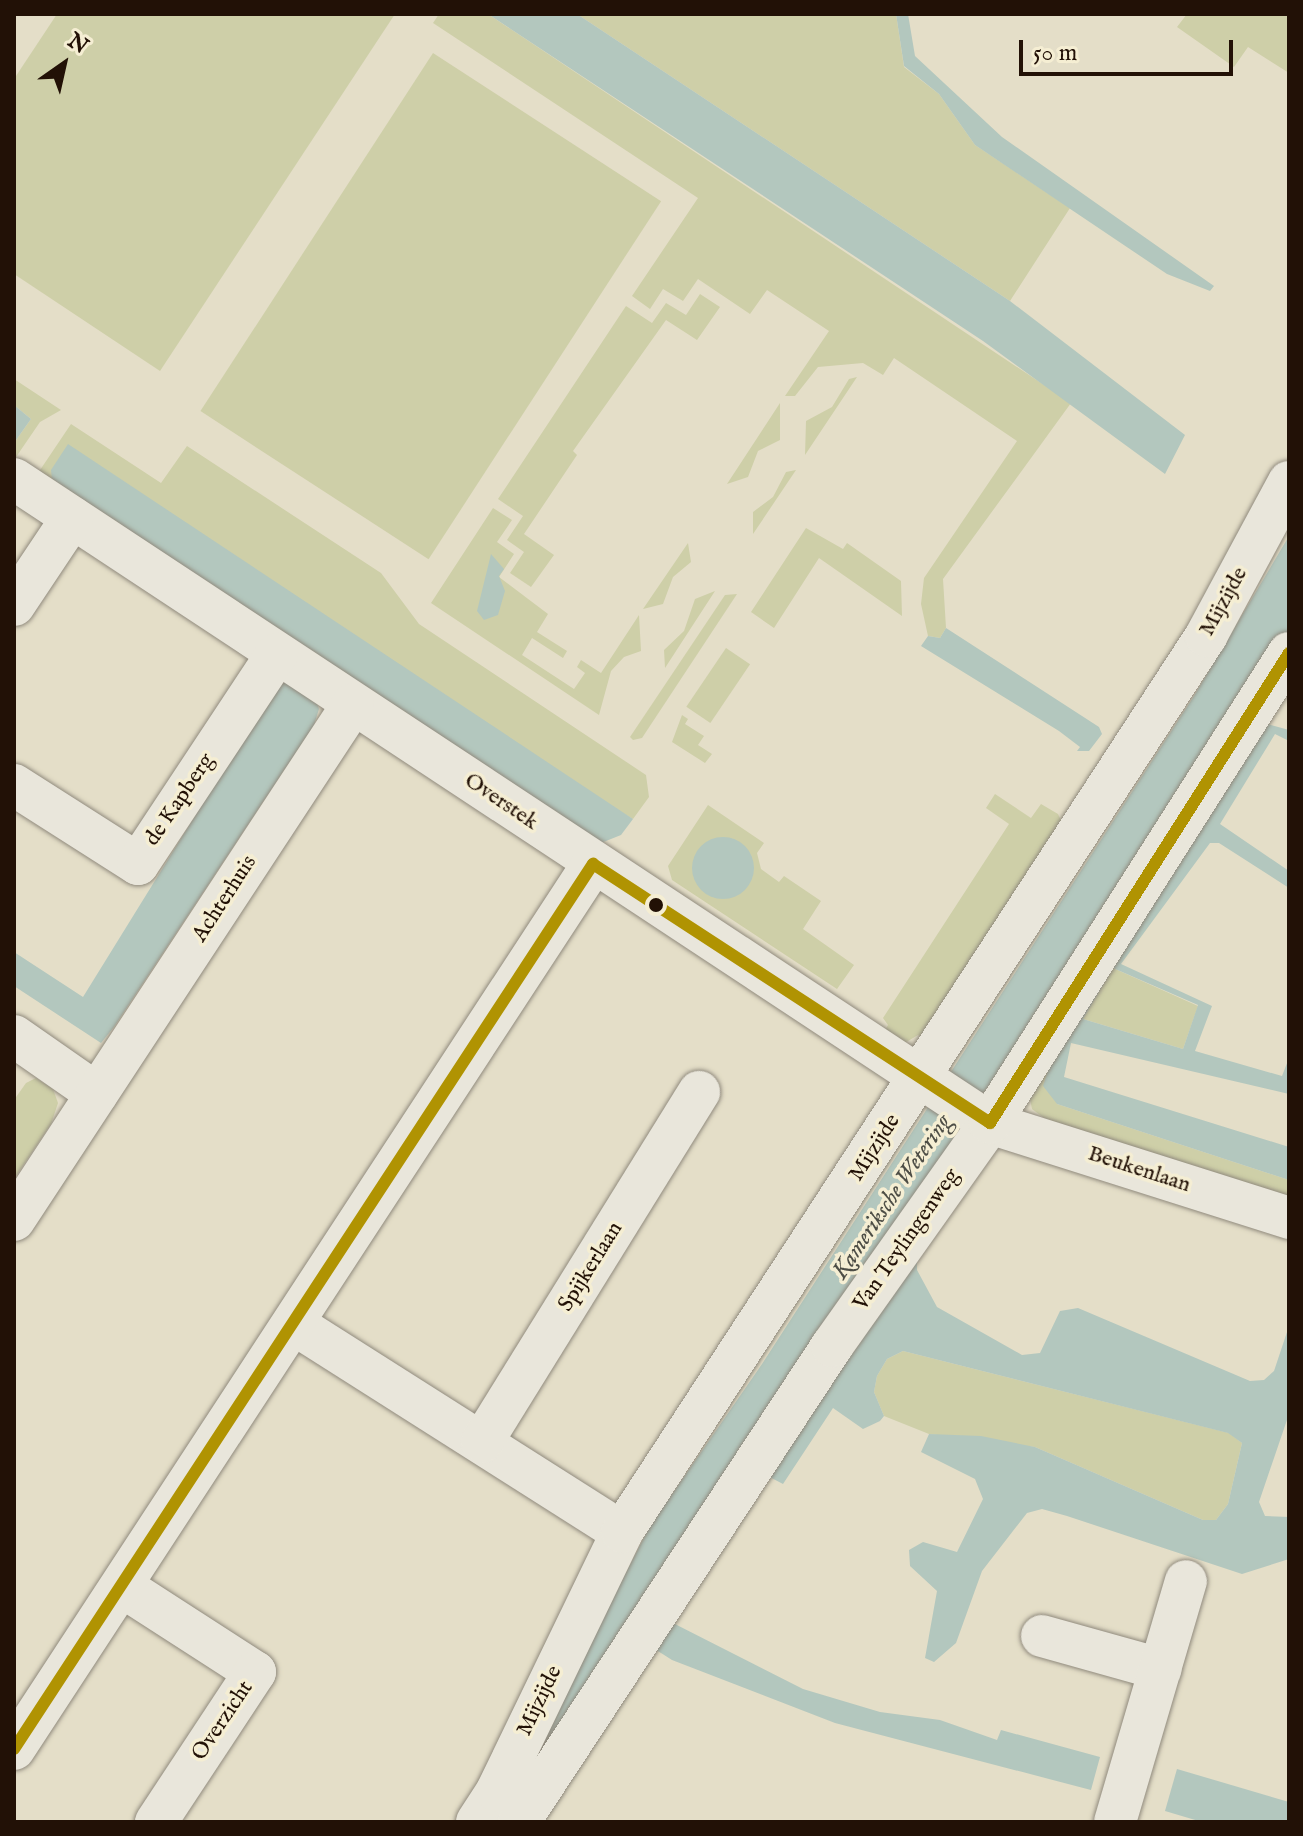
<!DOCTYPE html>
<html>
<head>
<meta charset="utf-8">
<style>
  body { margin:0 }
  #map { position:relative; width:1303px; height:1836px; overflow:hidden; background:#e4dec8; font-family:"IM FELL English",serif }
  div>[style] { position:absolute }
  .green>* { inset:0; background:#cecfa8; transform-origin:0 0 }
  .water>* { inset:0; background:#b3c7be }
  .round { border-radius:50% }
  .roads { filter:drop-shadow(0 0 2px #908a7d) drop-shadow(0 0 2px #908a7d) }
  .minor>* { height:42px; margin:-21px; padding:0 21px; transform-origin:21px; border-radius:21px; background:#e9e6db }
  .bus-1>* { height:12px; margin:-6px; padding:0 6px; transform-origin:6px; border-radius:6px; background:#b09302 }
  .dots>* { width:22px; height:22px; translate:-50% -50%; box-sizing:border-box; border:4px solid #f5eed3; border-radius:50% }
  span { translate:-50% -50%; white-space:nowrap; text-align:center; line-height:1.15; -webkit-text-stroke:7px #f5eed3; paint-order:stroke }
  .street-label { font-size:22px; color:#221106 }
  .water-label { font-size:24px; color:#4d4d45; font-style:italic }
  .frame { position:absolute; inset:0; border:16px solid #221106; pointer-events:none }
  .north { position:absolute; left:24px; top:24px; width:80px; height:80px; -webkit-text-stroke:6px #f5eed3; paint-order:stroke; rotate:34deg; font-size:22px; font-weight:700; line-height:32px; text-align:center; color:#221106 }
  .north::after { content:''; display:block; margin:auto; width:28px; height:36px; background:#221106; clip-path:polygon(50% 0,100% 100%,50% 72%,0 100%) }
  .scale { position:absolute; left:1019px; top:40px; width:214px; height:36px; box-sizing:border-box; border:4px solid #221106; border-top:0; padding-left:10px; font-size:24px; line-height:28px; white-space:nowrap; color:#221106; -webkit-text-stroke:6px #f5eed3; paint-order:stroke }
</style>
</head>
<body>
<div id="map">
  <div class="green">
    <div style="clip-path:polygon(57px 14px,395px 14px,160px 371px,14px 274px,14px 79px)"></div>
    <div style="clip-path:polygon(439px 14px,488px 14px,1071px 403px,943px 579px,946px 628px,940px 638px,928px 636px,921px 604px,924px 578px,1017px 441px,894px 358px,883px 375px,863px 363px,818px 367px,795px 396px,785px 396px,829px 331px,767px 290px,750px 314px,698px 279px,683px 301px,663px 289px,650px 309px,632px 296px,698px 198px,433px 23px)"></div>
    <div style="clip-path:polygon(577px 14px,896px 14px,904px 67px,939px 94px,975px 145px,1070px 208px,1010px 301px)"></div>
    <div style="clip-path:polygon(1187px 14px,1289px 14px,1289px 73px,1248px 47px,1234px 67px,1177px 27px)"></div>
    <div style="left:433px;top:53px;width:272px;height:427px;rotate:33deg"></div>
    <div style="clip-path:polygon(700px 294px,720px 307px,697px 340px,666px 320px,573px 451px,577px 455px,524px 534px,554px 555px,531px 587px,510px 573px,524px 552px,507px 540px,523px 516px,498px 499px,626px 306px,652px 323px,666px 303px,686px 315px)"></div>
    <div style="clip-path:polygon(857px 377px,805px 455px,806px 421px,832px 407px,849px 379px)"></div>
    <div style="clip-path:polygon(14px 379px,61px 410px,40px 422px,14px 460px,14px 443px,31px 419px,14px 405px)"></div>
    <div style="clip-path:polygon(780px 403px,780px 440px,758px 451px,748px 477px,727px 484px)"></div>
    <div style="clip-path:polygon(71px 424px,161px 483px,187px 446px,381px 573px,419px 624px,646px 775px,649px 797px,633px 819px,52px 479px,34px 479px)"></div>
    <div style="clip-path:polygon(796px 470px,753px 534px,753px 512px,773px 497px,786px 472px)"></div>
    <div style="clip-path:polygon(493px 508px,512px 520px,497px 542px,514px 554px,499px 577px,548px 614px,537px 632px,567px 651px,563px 658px,532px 638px,522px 655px,574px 689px,585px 673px,577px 667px,581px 660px,601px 673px,639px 615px,641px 651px,624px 657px,611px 671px,599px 715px,431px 603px)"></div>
    <div style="clip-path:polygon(806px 528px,843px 549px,847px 543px,901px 581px,902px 616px,819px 558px,774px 628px,751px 612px)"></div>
    <div style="clip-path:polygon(688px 543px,691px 562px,673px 577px,663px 604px,643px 609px)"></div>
    <div style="clip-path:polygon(715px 591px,665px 668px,664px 650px,684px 631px,695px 599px)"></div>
    <div style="clip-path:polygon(737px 594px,642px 738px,633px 740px,630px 737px,725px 595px)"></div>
    <div style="left:726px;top:648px;width:29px;height:71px;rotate:34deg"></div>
    <div style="clip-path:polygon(682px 715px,688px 719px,685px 724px,704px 736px,698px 745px,712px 754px,705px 763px,672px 742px)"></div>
    <div style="clip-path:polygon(995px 794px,1031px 818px,1041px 804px,1058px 814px,1063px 825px,932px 1045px,918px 1035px,903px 1044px,884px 1032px,888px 1025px,883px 1018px,1009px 824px,986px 808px)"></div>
    <div style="clip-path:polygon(708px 805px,764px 843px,757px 853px,761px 869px,779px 882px,784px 876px,821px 901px,803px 929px,854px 965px,837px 989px,672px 880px,668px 866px)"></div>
    <div style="clip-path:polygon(1113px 968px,1198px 1006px,1183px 1049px,1083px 1019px)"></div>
    <div style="clip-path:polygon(1046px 1047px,1057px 1104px,1289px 1180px,1289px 1201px,1048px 1121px,1032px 1109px,1029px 1094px)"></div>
    <div style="clip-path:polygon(36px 1078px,53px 1089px,58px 1103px,51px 1124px,14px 1179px,14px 1100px,26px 1083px)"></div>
    <div style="clip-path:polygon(903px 1351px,1229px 1433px,1242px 1443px,1228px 1504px,1216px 1520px,1203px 1520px,1035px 1447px,929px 1434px,884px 1416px,874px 1392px,877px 1376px,887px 1359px)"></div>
  </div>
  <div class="water">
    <div style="clip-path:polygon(488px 14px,577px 14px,1010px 301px,1185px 435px,1165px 474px,983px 341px)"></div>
    <div style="clip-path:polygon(896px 14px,908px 14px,915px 56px,1002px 137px,1214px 286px,1210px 291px,1167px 274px,975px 145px,939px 94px,904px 66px)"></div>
    <div style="clip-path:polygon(14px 405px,31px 419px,14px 443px)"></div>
    <div style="clip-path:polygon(68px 444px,633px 819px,621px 835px,601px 843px,52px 479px,51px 470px)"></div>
    <div style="clip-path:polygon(1289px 536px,1289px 633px,626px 1632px,514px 1789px,650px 1526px,762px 1364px,1194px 696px)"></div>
    <div style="clip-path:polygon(491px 554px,504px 569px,499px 576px,505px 591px,498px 615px,484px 620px,477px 611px)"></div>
    <div style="clip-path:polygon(946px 628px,1099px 727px,1102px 734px,1089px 751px,1077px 751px,1080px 747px,1059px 731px,921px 646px,928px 636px,940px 638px)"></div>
    <div style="clip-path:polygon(284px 682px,315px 697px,319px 709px,314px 725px,114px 1027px,101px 1043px,14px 986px,14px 952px,83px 997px,276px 685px)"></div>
    <div style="clip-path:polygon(evenodd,1260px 722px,1289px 730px,1289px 741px,1275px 734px,1220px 824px,1289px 871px,1289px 888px,1219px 843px,1210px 843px,1121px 964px,1212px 1006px,1195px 1051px,1282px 1076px,1289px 1058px,1289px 1094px,1071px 1043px,1064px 1077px,1289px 1147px,1289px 1180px,1057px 1104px,1043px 1086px,1058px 1040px,1260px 722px,1113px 968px,1198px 1005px,1183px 1049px,1083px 1019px,1113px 968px)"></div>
    <div class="round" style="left:692px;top:837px;width:62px;height:62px"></div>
    <div style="clip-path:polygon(917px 1243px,917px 1270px,937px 1307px,1022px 1355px,1040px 1353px,1060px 1311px,1078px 1308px,1250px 1381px,1264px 1380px,1274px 1371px,1289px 1326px,1289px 1414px,1259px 1502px,1265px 1516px,1289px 1517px,1289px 1559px,1242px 1574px,1067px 1516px,1042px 1509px,1027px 1513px,982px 1571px,956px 1643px,934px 1662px,925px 1658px,937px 1591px,910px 1566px,909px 1550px,923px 1542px,957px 1552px,983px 1499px,975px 1479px,921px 1452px,929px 1434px,981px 1436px,1035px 1447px,1203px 1520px,1216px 1520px,1228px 1504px,1242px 1443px,1228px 1433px,903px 1351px,887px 1359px,877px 1376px,874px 1392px,884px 1416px,880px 1421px,863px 1429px,833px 1408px,783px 1484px,762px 1473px)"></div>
    <div style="clip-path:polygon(667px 1620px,803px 1689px,880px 1712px,940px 1720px,997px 1740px,1001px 1730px,1100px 1757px,1091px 1790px,835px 1723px,672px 1660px,650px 1646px)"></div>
    <div style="clip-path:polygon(1177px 1769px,1289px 1802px,1289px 1822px,1202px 1822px,1165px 1811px)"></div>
  </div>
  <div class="roads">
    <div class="minor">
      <div style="left:14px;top:479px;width:1169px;rotate:33.42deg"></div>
      <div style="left:990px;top:1123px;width:314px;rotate:17.6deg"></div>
      <div style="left:14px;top:605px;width:105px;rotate:-56.3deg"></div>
      <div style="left:14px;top:785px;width:147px;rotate:32.5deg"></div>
      <div style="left:138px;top:864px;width:252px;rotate:-56.5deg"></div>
      <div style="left:14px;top:1036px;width:101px;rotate:34.9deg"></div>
      <div style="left:14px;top:1220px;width:617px;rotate:-56.7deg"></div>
      <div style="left:294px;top:1324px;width:388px;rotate:32.4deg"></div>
      <div style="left:482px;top:1442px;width:412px;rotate:-58.2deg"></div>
      <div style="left:123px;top:1587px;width:157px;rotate:32.8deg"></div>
      <div style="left:255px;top:1672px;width:180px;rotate:123.4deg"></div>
      <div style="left:1042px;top:1636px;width:123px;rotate:15.6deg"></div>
      <div style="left:14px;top:1749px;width:1058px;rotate:-56.81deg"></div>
      <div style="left:477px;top:1822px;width:37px;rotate:-57deg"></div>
      <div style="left:497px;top:1791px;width:288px;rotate:-64.2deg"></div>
      <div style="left:622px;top:1532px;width:1070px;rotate:-56.9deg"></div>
      <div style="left:1206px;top:636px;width:175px;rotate:-61.7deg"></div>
      <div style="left:519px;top:1822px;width:570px;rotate:-56.67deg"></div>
      <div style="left:832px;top:1346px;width:273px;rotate:-54.7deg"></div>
      <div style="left:990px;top:1123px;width:557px;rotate:-57.54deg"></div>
      <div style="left:1115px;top:1822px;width:251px;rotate:-73.6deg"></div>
    </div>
  </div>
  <div class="bus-1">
    <div style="left:593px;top:864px;width:474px;rotate:33.1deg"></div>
    <div style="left:990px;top:1123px;width:557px;rotate:-57.54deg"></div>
    <div style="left:14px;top:1749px;width:1058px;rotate:-56.81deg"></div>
  </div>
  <div class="dots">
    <div style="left:656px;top:905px;background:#221106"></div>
  </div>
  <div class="street-label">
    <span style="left:1224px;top:602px;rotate:-61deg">Mijzijde</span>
    <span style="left:180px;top:800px;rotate:-56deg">de Kapberg</span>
    <span style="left:501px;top:802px;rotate:34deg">Overstek</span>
    <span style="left:225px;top:899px;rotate:-57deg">Achterhuis</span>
    <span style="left:875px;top:1148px;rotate:-57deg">Mijzijde</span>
    <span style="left:1139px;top:1170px;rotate:18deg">Beukenlaan</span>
    <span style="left:907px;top:1240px;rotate:-55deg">Van Teylingenweg</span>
    <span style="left:591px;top:1267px;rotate:-58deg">Spijkerlaan</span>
    <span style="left:540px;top:1701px;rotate:-64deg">Mijzijde</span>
    <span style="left:223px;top:1721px;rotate:-56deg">Overzicht</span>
  </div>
  <div class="water-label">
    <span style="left:892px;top:1197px;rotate:-56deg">Kameriksche Wetering</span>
  </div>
  <div class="frame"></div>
  <div class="north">N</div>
  <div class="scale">50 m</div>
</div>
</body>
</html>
